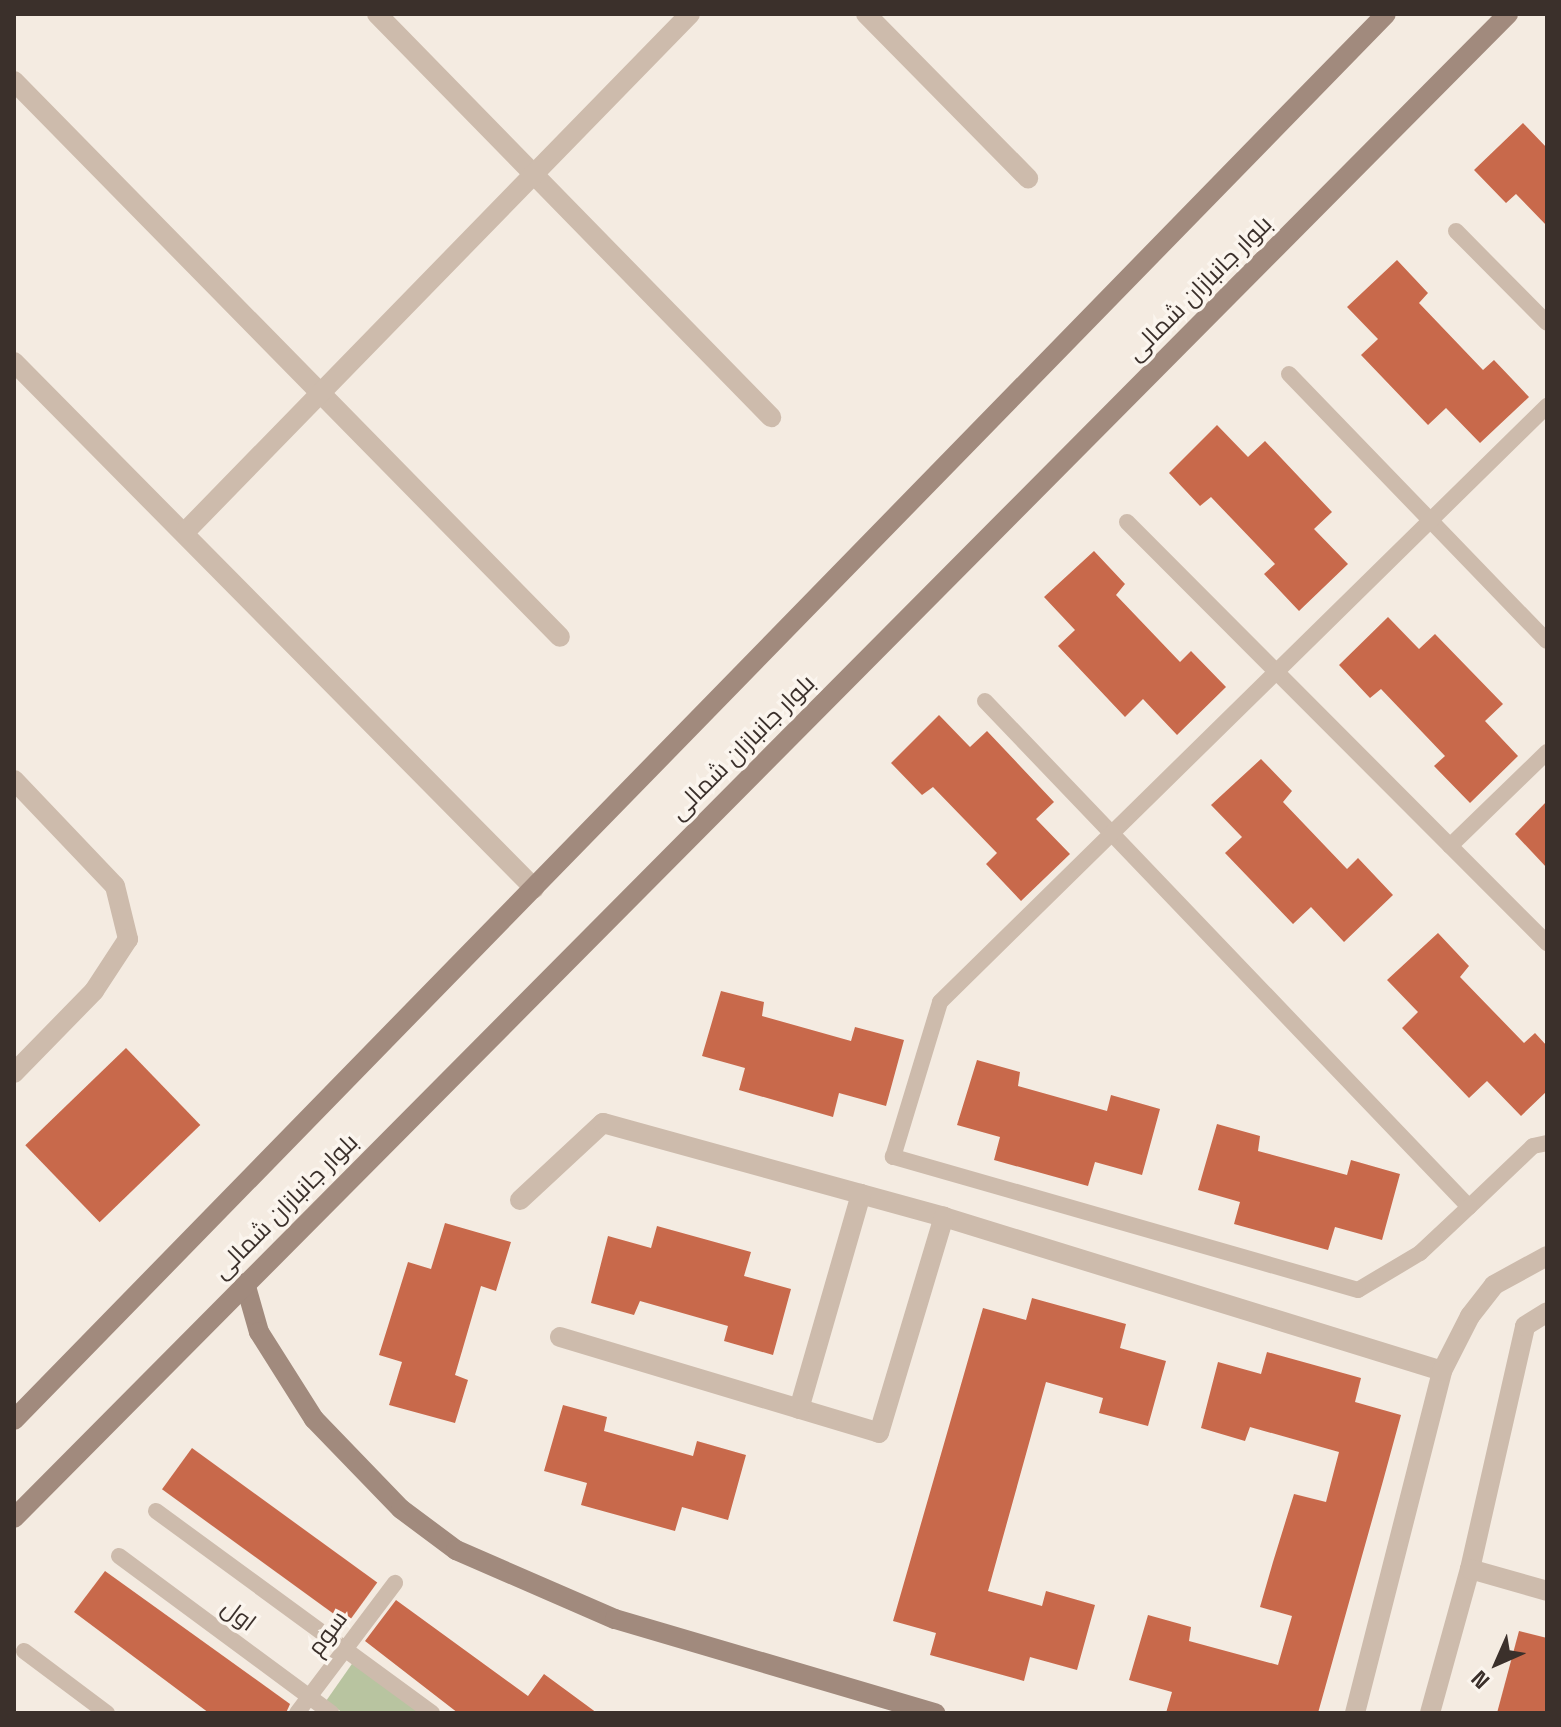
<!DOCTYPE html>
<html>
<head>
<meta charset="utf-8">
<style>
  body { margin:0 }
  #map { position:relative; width:1561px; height:1727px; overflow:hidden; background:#f4ebe1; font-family:"Space Grotesk",Cairo,sans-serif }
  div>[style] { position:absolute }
  .green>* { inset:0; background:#b8c4a0 }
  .building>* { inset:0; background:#c8694b; transform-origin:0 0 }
  .lane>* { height:16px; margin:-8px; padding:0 8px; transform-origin:8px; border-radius:8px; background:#cdbbac }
  .street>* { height:20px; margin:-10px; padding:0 10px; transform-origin:10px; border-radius:10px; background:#cdbbac }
  .secondary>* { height:20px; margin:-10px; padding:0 10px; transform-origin:10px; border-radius:10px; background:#a18a7d }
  span { translate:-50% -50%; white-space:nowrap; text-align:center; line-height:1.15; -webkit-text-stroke:7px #fbf5ee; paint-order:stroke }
  .street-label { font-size:24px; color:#3b302b }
  .frame { position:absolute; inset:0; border:16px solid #3b302b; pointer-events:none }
  .north { position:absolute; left:1457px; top:1623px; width:80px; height:80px; -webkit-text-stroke:6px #fbf5ee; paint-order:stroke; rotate:225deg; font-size:22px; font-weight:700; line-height:32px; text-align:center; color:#3b302b }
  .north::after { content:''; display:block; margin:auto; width:28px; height:36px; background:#3b302b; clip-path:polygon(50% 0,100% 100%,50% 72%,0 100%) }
</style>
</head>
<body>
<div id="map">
  <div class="green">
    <div style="clip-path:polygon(354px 1661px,422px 1713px,343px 1713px,326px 1701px)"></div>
  </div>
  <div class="building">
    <div style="clip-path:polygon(1523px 123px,1547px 148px,1547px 226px,1516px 194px,1506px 203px,1474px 170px)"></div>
    <div style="clip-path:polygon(1397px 260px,1428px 293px,1419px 303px,1483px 370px,1494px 360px,1529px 397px,1480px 443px,1446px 408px,1428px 425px,1361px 355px,1378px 339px,1347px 307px)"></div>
    <div style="clip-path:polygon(1217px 425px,1248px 457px,1265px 441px,1332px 512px,1314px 529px,1348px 564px,1299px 611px,1264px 574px,1275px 564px,1211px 497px,1200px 506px,1169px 473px)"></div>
    <div style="clip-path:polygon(1094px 551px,1125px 584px,1116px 595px,1180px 662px,1191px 651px,1226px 687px,1177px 735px,1143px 699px,1125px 717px,1058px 646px,1075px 630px,1044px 597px)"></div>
    <div style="clip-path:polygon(1388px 617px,1419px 649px,1435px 634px,1503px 704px,1485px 721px,1518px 756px,1470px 803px,1434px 766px,1445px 756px,1381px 689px,1370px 698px,1339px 665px)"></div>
    <div style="clip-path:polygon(939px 715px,970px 747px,987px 731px,1054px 802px,1036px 819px,1070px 854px,1021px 901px,986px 864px,997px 853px,933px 787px,922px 795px,891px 763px)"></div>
    <div style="clip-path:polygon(1261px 759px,1292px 791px,1283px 802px,1347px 869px,1358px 858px,1393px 895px,1344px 942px,1311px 907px,1293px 924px,1225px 853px,1242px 837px,1211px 805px)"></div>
    <div style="clip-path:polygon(1547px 801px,1547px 868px,1515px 834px)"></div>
    <div style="clip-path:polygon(1438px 933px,1469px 966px,1460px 977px,1524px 1043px,1535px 1033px,1547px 1046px,1547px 1091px,1521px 1116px,1487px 1081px,1469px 1098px,1402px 1028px,1418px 1012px,1387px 980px)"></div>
    <div style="clip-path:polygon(721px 991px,764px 1002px,762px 1016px,851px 1041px,855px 1027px,904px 1040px,886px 1106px,839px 1093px,833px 1117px,739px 1090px,745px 1068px,702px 1056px)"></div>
    <div style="left:126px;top:1048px;width:107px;height:140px;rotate:46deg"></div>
    <div style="clip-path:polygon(977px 1060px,1020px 1072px,1018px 1086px,1107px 1111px,1111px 1095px,1160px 1109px,1142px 1175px,1095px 1162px,1088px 1186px,994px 1160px,1000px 1137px,957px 1125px)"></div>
    <div style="clip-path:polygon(1217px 1124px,1260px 1136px,1258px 1151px,1347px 1175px,1351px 1160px,1400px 1174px,1382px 1240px,1335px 1227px,1328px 1250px,1234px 1224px,1240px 1202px,1198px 1190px)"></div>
    <div style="clip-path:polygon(445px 1223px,511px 1242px,496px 1291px,481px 1286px,455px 1375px,468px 1380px,455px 1423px,389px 1405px,402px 1362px,379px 1355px,408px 1262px,431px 1269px)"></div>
    <div style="clip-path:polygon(657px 1226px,751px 1252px,744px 1276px,791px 1289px,773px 1355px,724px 1341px,728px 1326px,640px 1301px,634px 1315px,591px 1303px,608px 1236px,651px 1248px)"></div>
    <div style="clip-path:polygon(1032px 1298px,1126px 1324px,1120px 1348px,1166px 1361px,1148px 1426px,1099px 1413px,1103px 1398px,1046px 1382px,988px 1591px,1042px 1606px,1046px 1591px,1095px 1605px,1077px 1670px,1030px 1657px,1024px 1681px,930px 1655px,936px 1633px,893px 1621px,983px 1308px,1026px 1320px)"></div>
    <div style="clip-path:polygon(1267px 1352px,1361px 1378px,1355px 1402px,1401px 1415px,1383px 1481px,1318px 1713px,1166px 1713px,1172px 1692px,1129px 1680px,1148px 1615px,1191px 1627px,1189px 1641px,1278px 1665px,1292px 1616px,1260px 1607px,1273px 1562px,1294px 1494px,1326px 1502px,1339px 1452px,1250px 1427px,1245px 1441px,1201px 1428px,1218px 1362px,1261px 1374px)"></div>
    <div style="clip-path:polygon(563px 1405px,607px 1417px,604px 1431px,693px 1456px,697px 1441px,746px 1455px,728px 1520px,682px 1507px,675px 1531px,581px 1505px,587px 1483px,544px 1471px)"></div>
    <div style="left:192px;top:1448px;width:229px;height:51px;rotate:36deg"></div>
    <div style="clip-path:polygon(105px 1571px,290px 1704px,286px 1713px,209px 1713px,74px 1612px)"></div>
    <div style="clip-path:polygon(396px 1600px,528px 1696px,544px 1674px,597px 1713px,458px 1713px,365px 1641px)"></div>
    <div style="clip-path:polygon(1519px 1631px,1547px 1638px,1547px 1713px,1497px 1713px)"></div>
  </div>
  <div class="lane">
    <div style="left:1456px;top:231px;width:129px;rotate:45.3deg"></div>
    <div style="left:1289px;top:374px;width:371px;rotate:46deg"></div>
    <div style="left:1127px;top:522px;width:595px;rotate:45.07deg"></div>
    <div style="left:985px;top:701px;width:700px;rotate:46.27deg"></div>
    <div style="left:1469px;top:1207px;width:88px;rotate:-43.6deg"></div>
    <div style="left:1533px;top:1146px;width:14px;rotate:-12deg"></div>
    <div style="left:1450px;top:846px;width:135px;rotate:-44.1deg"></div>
    <div style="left:1469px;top:1207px;width:67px;rotate:136.8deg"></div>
    <div style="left:1420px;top:1253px;width:72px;rotate:149.2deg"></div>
    <div style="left:1358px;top:1290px;width:484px;rotate:-164deg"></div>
    <div style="left:893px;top:1157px;width:162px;rotate:-73.1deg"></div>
    <div style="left:940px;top:1002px;width:851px;rotate:-44.48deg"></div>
    <div style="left:156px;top:1511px;width:342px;rotate:36.2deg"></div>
    <div style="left:119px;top:1556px;width:264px;rotate:36.5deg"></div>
    <div style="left:24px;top:1651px;width:104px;rotate:36.8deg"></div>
    <div style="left:297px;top:1713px;width:163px;rotate:-53deg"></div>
  </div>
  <div class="street">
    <div style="left:377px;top:14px;width:564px;rotate:45.65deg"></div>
    <div style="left:866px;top:14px;width:231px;rotate:45.4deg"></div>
    <div style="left:14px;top:81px;width:779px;rotate:45.52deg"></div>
    <div style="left:14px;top:362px;width:740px;rotate:45.33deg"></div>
    <div style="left:186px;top:531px;width:722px;rotate:-45.73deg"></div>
    <div style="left:14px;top:780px;width:146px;rotate:46.4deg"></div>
    <div style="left:115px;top:886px;width:55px;rotate:76.2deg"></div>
    <div style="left:128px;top:939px;width:62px;rotate:123.2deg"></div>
    <div style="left:94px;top:991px;width:115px;rotate:134.3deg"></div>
    <div style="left:520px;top:1200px;width:113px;rotate:-42.9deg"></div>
    <div style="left:603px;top:1123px;width:354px;rotate:15.4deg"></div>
    <div style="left:944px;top:1217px;width:521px;rotate:17.18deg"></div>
    <div style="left:560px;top:1337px;width:333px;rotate:16.7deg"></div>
    <div style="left:879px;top:1433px;width:226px;rotate:-73.3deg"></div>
    <div style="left:799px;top:1409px;width:224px;rotate:-73.9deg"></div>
    <div style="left:1470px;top:1569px;width:249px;rotate:-77.2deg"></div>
    <div style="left:1525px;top:1326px;width:26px;rotate:-32deg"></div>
    <div style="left:1355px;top:1713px;width:353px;rotate:-75.7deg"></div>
    <div style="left:1442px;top:1371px;width:62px;rotate:-63deg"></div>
    <div style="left:1470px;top:1316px;width:39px;rotate:-52deg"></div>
    <div style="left:1494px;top:1285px;width:60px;rotate:-28.7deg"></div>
    <div style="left:1430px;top:1713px;width:149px;rotate:-74.5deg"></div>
    <div style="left:1470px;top:1569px;width:80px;rotate:15.9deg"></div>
  </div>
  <div class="secondary">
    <div style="left:245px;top:1283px;width:51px;rotate:74.1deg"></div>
    <div style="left:259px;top:1332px;width:103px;rotate:57.7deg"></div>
    <div style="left:314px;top:1419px;width:125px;rotate:46deg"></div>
    <div style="left:401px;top:1509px;width:69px;rotate:36.7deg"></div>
    <div style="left:456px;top:1550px;width:173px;rotate:23.5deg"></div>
    <div style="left:615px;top:1619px;width:334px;rotate:16.4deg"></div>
    <div style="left:14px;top:1420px;width:1964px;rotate:-45.7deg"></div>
    <div style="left:14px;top:1518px;width:2120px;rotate:-45.19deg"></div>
  </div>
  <div class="street-label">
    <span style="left:1199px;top:288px;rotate:-45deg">بلوار جانبازان شمالی</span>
    <span style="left:742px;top:747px;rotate:-45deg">بلوار جانبازان شمالی</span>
    <span style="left:285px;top:1206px;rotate:-45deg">بلوار جانبازان شمالی</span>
    <span style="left:239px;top:1615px;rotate:37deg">اول</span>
    <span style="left:327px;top:1633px;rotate:-53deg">سوم</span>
  </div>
  <div class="frame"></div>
  <div class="north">N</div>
</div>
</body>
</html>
